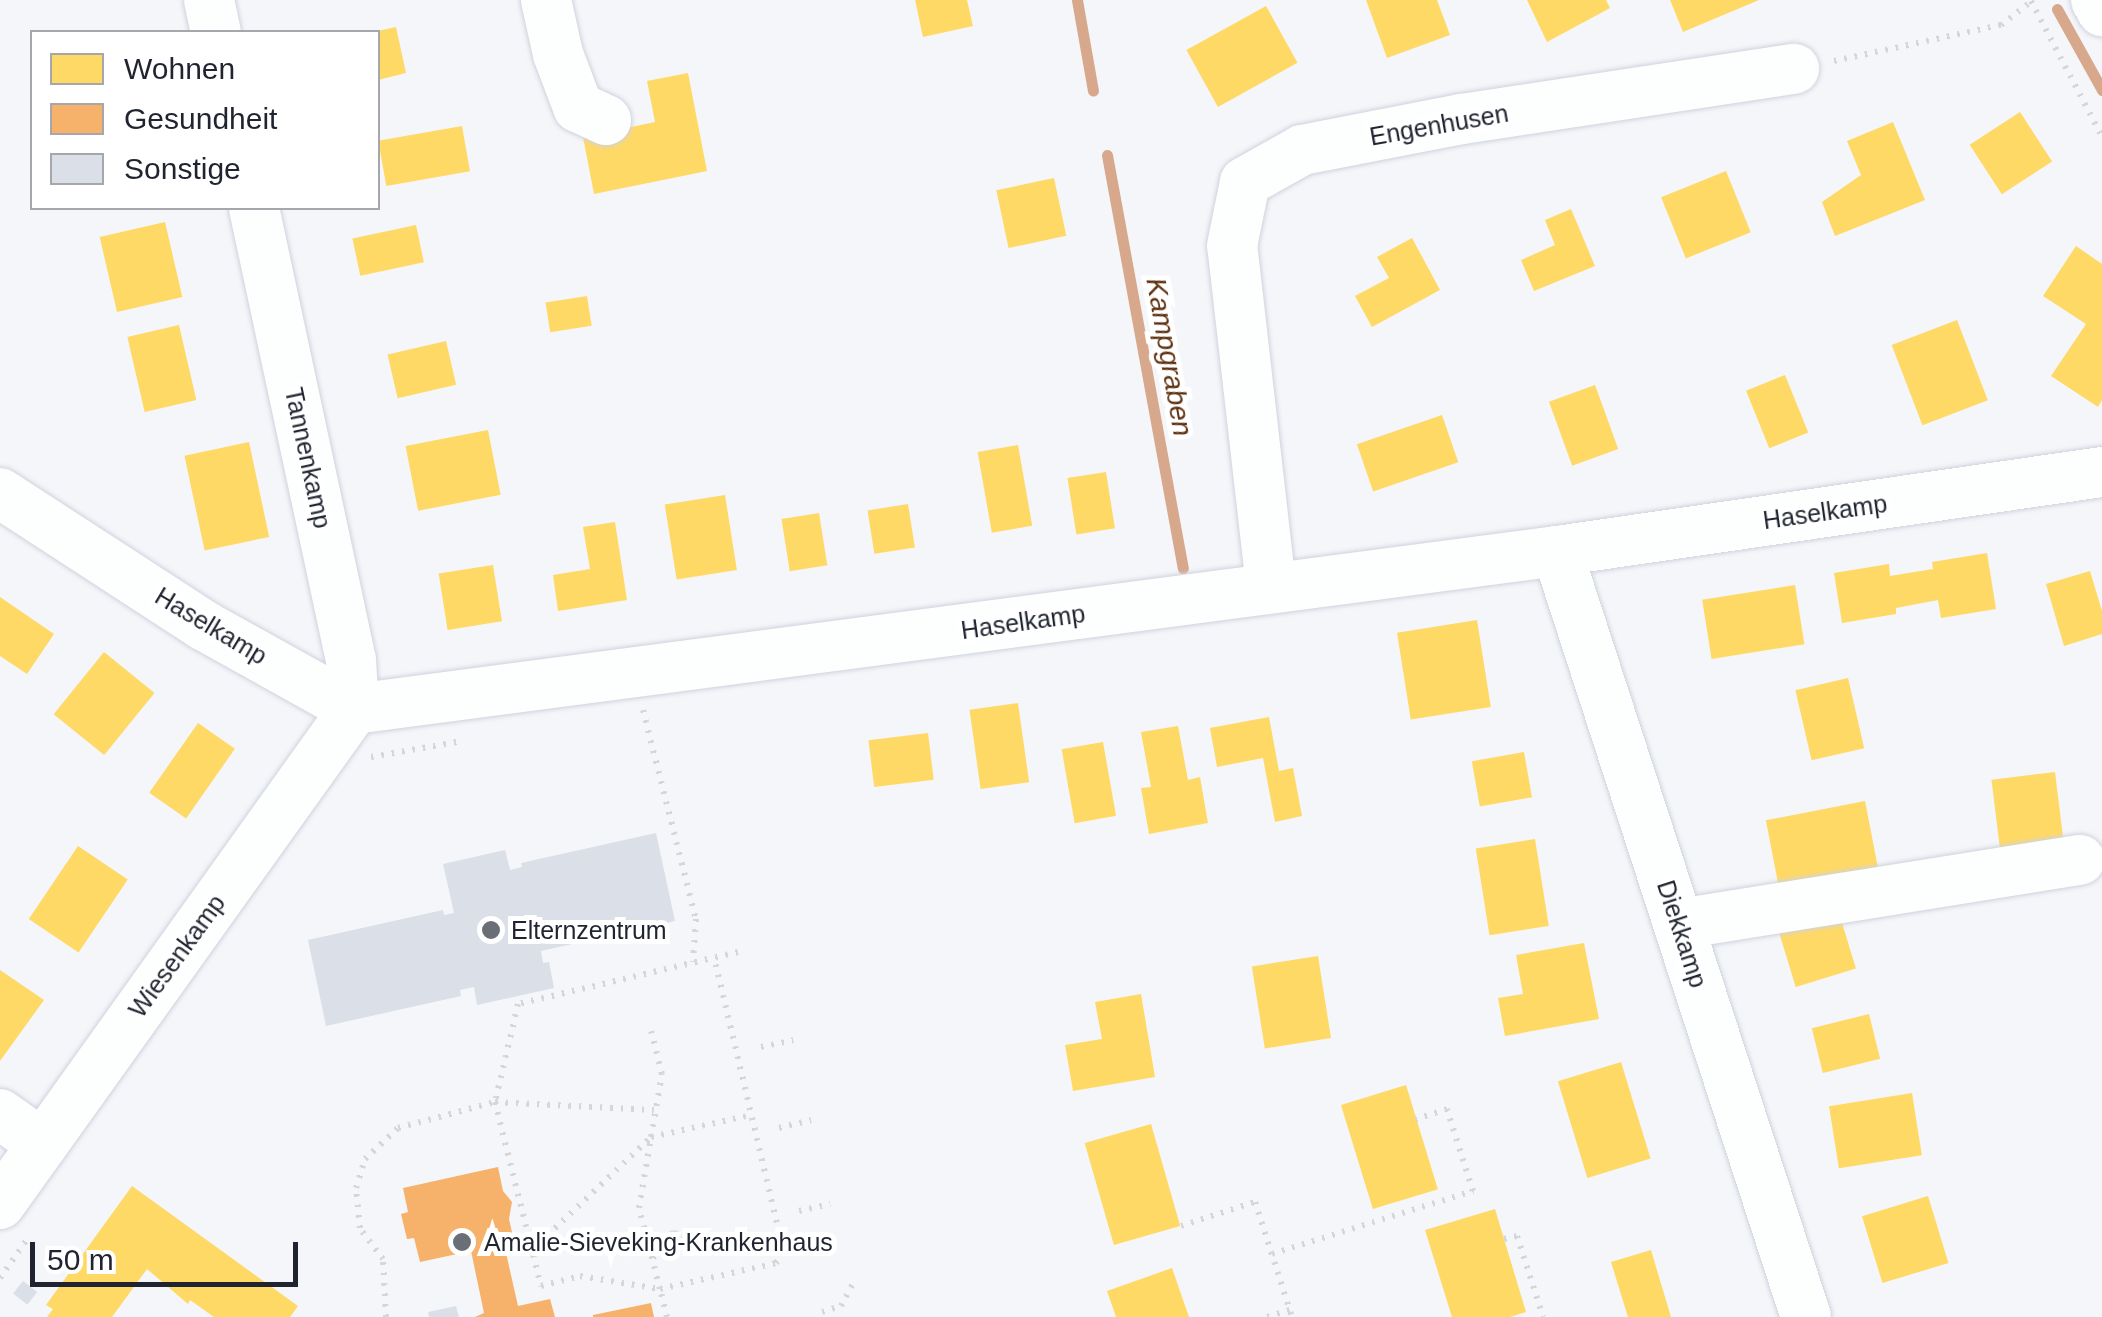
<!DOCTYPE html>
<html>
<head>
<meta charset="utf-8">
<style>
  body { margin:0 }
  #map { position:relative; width:2102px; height:1317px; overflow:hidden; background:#f4f6fa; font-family:Arial,sans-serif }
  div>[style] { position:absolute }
  .homes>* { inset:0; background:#ffd966; transform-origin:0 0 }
  .health>* { inset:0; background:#f6b26b }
  .stream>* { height:11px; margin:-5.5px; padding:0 5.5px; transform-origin:5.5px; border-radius:5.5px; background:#d7a88b }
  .building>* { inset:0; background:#dbdfe7; transform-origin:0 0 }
  .round { border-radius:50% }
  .path>* { height:6px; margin-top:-3px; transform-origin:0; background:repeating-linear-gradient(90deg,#d5d6d7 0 2.5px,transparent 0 10.5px) }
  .roads { filter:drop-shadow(0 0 2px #cfd3db) drop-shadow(0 0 2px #cfd3db) }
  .minor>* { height:50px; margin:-25px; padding:0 25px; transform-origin:25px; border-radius:25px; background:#fdfefe }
  .dots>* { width:28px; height:28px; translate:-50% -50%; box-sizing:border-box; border:5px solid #fff; border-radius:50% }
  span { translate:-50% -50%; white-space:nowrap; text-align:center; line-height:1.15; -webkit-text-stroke:10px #fff; paint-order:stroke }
  .street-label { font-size:25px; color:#1f2430 }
  .poi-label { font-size:25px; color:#1f2430 }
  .left { translate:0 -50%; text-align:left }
  .water-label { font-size:28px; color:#5e3111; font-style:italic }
  .legend { position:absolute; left:30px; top:30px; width:350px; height:180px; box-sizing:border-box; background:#fff; border:2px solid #a5a7ac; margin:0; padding:12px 18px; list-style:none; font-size:30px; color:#1f2430 }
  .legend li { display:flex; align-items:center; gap:20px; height:50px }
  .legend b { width:50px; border:2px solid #a5a7ac }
  .scale { position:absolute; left:30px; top:1242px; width:268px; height:45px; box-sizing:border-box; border:5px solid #1f2430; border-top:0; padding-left:12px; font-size:30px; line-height:35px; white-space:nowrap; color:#1f2430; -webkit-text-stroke:8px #fff; paint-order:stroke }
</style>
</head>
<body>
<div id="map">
  <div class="homes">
    <div style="clip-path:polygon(915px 0,967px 0,973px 26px,923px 37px)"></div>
    <div style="clip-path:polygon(1366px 0,1437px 0,1450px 35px,1387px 58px)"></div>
    <div style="clip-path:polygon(1527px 0,1606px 0,1610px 8px,1547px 42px)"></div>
    <div style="clip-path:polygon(1670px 0,1759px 0,1683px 32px)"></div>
    <div style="left:1266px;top:6px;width:65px;height:91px;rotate:61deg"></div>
    <div style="clip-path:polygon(396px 27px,406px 73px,378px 80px,378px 31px)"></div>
    <div style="clip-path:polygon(688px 73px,707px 171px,594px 194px,583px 137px,655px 122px,647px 81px)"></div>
    <div style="left:2020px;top:112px;width:59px;height:60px;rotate:57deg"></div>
    <div style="clip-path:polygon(1893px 122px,1925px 200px,1835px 236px,1822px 202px,1861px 175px,1847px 141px)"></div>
    <div style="left:462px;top:126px;width:46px;height:85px;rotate:80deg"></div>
    <div style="left:1726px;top:171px;width:66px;height:70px;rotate:68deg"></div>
    <div style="left:1054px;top:178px;width:59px;height:59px;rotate:78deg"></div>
    <div style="clip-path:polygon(1571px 209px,1595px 266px,1534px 291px,1521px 260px,1555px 245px,1545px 220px)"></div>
    <div style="left:165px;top:222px;width:77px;height:67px;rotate:77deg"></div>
    <div style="left:416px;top:225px;width:38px;height:65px;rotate:78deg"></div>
    <div style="clip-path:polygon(1412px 238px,1440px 290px,1372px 327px,1355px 296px,1389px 278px,1377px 257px)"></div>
    <div style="clip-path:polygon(2076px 246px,2102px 264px,2102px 400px,2098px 407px,2051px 376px,2086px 324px,2043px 296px)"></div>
    <div style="left:587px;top:296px;width:30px;height:42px;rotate:81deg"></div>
    <div style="left:1957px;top:320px;width:86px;height:70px;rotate:69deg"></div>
    <div style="left:179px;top:325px;width:77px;height:53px;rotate:77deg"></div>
    <div style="left:446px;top:341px;width:45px;height:60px;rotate:77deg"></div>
    <div style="left:1785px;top:375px;width:62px;height:42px;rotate:68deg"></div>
    <div style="left:1595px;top:385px;width:68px;height:49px;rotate:70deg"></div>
    <div style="left:1442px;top:415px;width:50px;height:90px;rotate:71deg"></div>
    <div style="left:488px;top:430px;width:66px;height:84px;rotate:79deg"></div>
    <div style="left:249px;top:442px;width:97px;height:66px;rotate:78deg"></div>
    <div style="left:1018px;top:445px;width:82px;height:41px;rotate:80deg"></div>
    <div style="left:1106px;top:472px;width:57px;height:39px;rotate:81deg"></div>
    <div style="left:725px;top:495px;width:76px;height:61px;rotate:81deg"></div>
    <div style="left:908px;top:504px;width:44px;height:41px;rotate:81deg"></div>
    <div style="left:819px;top:513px;width:53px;height:38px;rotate:81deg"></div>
    <div style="clip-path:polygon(615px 522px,627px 600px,558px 611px,553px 575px,590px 569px,583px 527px)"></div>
    <div style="clip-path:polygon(1987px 553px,1996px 609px,1941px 618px,1938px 600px,1896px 608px,1896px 614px,1842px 623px,1834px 573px,1889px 564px,1890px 576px,1933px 569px,1932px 562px)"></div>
    <div style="left:493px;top:565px;width:57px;height:55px;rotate:81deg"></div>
    <div style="clip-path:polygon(2090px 571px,2102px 611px,2102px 634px,2064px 646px,2046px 584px)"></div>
    <div style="left:1795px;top:585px;width:60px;height:94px;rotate:81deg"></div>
    <div style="clip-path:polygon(0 597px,54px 634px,27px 674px,0 656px)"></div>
    <div style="left:1477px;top:620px;width:88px;height:81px;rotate:81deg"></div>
    <div style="left:104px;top:652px;width:65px;height:80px;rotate:39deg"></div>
    <div style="left:1848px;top:678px;width:72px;height:54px;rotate:77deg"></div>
    <div style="left:1018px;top:703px;width:80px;height:49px;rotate:82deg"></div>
    <div style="clip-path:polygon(1269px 717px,1279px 771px,1293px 768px,1302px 816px,1275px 822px,1263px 758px,1217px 767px,1210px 728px)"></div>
    <div style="left:198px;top:723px;width:45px;height:85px;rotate:35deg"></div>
    <div style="clip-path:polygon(1178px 726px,1188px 780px,1200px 777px,1208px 823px,1149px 834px,1141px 788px,1151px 787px,1141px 732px)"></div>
    <div style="left:928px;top:733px;width:47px;height:60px;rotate:83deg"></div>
    <div style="left:1103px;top:742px;width:75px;height:42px;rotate:80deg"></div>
    <div style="left:1524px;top:752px;width:46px;height:53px;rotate:80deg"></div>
    <div style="left:2055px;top:772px;width:70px;height:64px;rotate:83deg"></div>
    <div style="left:1865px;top:801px;width:74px;height:101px;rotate:79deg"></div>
    <div style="left:1535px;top:839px;width:88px;height:60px;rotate:81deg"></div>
    <div style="left:78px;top:846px;width:60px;height:88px;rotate:34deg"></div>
    <div style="left:1839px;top:913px;width:58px;height:63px;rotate:73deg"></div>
    <div style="clip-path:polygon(1584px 943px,1599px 1019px,1505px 1036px,1498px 998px,1523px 994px,1516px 955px)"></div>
    <div style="left:1318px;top:956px;width:83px;height:67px;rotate:81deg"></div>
    <div style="clip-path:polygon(0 970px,44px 1000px,0 1061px)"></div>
    <div style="clip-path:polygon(1141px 994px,1155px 1077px,1073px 1091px,1065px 1045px,1102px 1039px,1095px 1002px)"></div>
    <div style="left:1869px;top:1014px;width:46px;height:59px;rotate:76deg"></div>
    <div style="left:1621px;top:1062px;width:101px;height:66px;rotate:73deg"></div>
    <div style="left:1406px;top:1085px;width:109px;height:68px;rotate:73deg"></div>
    <div style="left:1912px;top:1093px;width:63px;height:84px;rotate:81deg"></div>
    <div style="left:1151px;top:1124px;width:106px;height:69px;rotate:74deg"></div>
    <div style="clip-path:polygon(132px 1186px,298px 1306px,290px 1317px,214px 1317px,190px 1300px,188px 1304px,147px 1269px,112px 1317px,47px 1317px,53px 1309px,46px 1305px)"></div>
    <div style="left:1928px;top:1196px;width:70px;height:69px;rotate:73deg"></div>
    <div style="clip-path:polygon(1495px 1209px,1526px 1312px,1510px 1317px,1452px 1317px,1425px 1230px)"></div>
    <div style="clip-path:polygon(1651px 1250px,1671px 1317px,1628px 1317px,1611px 1262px)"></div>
    <div style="clip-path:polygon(1172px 1268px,1189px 1317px,1116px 1317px,1107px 1291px)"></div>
  </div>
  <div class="health">
    <div style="clip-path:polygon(498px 1167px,503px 1191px,512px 1202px,509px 1219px,514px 1241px,504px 1244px,518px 1306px,550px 1299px,555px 1317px,475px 1317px,484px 1313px,471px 1251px,420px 1262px,414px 1238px,407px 1239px,401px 1214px,408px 1212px,403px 1188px)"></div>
    <div style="clip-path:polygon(651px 1303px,654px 1317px,593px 1317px,593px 1315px)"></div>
  </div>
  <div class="stream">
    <div style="left:1077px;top:0;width:92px;rotate:80deg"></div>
    <div style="left:2057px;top:9px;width:93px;rotate:60.9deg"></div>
    <div style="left:1107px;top:155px;width:420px;rotate:79.6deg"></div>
  </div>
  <div class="building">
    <div style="clip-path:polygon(656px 833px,675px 921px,541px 951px,543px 963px,549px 962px,554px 988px,477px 1005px,474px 987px,460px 990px,461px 996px,326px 1026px,308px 940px,443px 910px,444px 915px,454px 913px,443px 864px,505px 850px,510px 870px,522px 867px,521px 863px)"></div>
    <div class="round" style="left:666px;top:1230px;width:16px;height:16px"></div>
    <div style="left:23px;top:1281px;width:18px;height:16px;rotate:38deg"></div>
    <div style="clip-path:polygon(456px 1306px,459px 1317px,429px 1317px,428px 1312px)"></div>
  </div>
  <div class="path">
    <div style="left:2031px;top:1px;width:153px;rotate:62.4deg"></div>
    <div style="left:1834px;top:61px;width:171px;rotate:-12.2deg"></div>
    <div style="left:2001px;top:25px;width:41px;rotate:-38deg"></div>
    <div style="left:643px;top:710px;width:216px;rotate:75.8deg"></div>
    <div style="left:696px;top:919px;width:43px;rotate:94deg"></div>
    <div style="left:371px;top:757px;width:87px;rotate:-9.9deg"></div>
    <div style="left:738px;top:952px;width:226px;rotate:166.7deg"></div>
    <div style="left:518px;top:1004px;width:101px;rotate:103.2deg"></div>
    <div style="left:495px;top:1102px;width:190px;rotate:76deg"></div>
    <div style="left:541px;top:1286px;width:40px;rotate:-14.4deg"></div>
    <div style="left:580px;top:1276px;width:81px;rotate:9.2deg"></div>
    <div style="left:660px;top:1289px;width:84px;rotate:-104.5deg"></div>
    <div style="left:639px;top:1208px;width:72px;rotate:-80.4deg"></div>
    <div style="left:651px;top:1137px;width:102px;rotate:-12.4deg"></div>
    <div style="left:761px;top:1047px;width:33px;rotate:-12deg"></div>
    <div style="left:779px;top:1128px;width:33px;rotate:-14deg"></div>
    <div style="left:799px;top:1211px;width:32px;rotate:-13deg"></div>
    <div style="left:1181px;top:1226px;width:78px;rotate:-18deg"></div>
    <div style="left:1255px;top:1202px;width:121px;rotate:72.2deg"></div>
    <div style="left:1504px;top:1239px;width:13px;rotate:-13deg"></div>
    <div style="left:1517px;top:1236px;width:85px;rotate:72.2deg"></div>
    <div style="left:532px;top:1250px;width:164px;rotate:-43.5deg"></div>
    <div style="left:651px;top:1137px;width:64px;rotate:-80.1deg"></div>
    <div style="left:662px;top:1074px;width:44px;rotate:-104.3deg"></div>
    <div style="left:1272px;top:1254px;width:211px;rotate:-17.4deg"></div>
    <div style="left:1473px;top:1191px;width:86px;rotate:-107.6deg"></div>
    <div style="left:1447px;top:1109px;width:33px;rotate:162deg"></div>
    <div style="left:653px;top:1258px;width:21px;rotate:-47deg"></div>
    <div style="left:0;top:1278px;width:49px;rotate:-55deg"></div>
    <div style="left:822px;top:1312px;width:20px;rotate:-18deg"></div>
    <div style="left:841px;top:1306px;width:24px;rotate:-62deg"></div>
    <div style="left:386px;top:1317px;width:58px;rotate:-93deg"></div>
    <div style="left:383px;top:1259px;width:39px;rotate:-127deg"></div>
    <div style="left:360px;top:1228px;width:40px;rotate:-95.7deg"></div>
    <div style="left:356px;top:1188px;width:30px;rotate:-73deg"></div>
    <div style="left:365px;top:1159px;width:45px;rotate:-43.2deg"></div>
    <div style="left:398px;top:1128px;width:100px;rotate:-15deg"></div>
    <div style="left:495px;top:1102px;width:159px;rotate:2.9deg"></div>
    <div style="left:667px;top:1317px;width:29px;rotate:-104deg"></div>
    <div style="left:660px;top:1289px;width:119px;rotate:-12.6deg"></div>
    <div style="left:776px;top:1263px;width:13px;rotate:-51deg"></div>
    <div style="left:784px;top:1253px;width:304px;rotate:-103.3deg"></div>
    <div style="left:1267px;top:1317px;width:24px;rotate:-17deg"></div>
  </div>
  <div class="roads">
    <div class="minor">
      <div style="left:209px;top:0;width:33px;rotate:78deg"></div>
      <div style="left:546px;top:0;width:55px;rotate:77.5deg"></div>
      <div style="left:558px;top:54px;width:57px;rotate:69.3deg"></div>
      <div style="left:578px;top:107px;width:31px;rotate:25deg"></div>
      <div style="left:2096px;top:0;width:13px;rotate:61deg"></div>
      <div style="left:254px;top:208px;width:462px;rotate:77.9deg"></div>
      <div style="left:351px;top:660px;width:49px;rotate:86.5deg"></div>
      <div style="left:0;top:493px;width:242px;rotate:33deg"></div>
      <div style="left:203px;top:625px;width:173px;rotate:29.1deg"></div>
      <div style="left:354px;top:709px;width:1213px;rotate:-7.48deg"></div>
      <div style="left:1557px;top:551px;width:551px;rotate:-8.25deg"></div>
      <div style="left:1557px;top:551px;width:805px;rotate:71.99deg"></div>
      <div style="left:1271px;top:586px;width:342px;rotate:-96.5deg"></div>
      <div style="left:1232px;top:246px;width:65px;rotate:-78.5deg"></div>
      <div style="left:1245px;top:182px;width:65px;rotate:-29.3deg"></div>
      <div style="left:1302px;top:150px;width:163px;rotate:-11deg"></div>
      <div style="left:1462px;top:119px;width:336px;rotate:-8.6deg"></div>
      <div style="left:1679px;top:924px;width:406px;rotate:-9.1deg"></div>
      <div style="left:0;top:1114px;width:52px;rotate:35.5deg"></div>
      <div style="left:0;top:1204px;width:609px;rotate:-54.43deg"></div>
    </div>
  </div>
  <div class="dots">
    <div style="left:491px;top:930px;background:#6a6e77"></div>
    <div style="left:462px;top:1242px;background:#6a6e77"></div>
  </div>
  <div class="street-label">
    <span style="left:1439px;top:125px;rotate:-10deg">Engenhusen</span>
    <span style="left:308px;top:458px;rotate:78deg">Tannenkamp</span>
    <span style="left:1825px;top:512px;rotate:-8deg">Haselkamp</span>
    <span style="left:1023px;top:622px;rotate:-8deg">Haselkamp</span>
    <span style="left:211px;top:626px;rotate:31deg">Haselkamp</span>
    <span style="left:1682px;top:934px;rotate:72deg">Diekkamp</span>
    <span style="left:177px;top:956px;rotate:-54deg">Wiesenkamp</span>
  </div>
  <div class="poi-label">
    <span class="left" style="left:511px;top:930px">Elternzentrum</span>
    <span class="left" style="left:484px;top:1242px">Amalie-Sieveking-Krankenhaus</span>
  </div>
  <div class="water-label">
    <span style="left:1169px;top:357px;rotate:80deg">Kampgraben</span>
  </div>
  <ul class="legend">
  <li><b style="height:28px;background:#ffd966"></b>Wohnen</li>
  <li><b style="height:28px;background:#f6b26b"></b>Gesundheit</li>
  <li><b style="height:28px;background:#dbdfe7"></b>Sonstige</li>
  </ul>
  <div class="scale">50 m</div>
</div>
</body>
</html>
